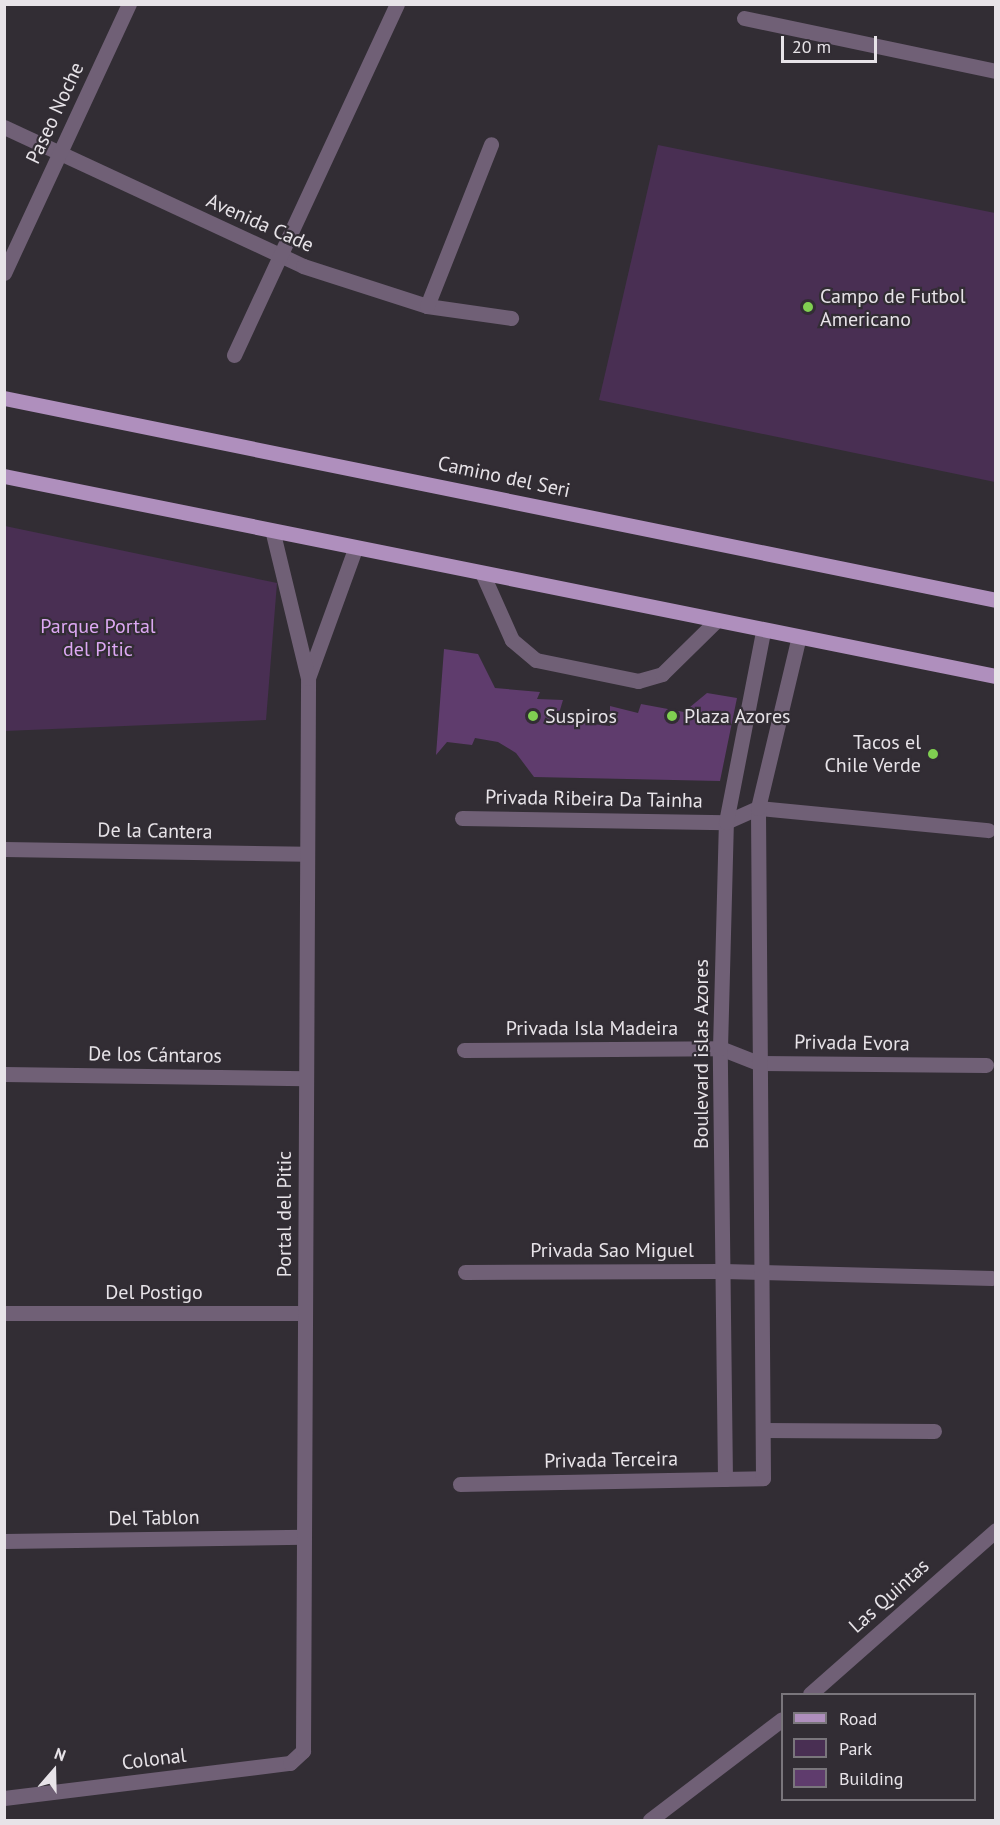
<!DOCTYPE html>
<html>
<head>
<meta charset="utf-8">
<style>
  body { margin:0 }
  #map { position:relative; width:1000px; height:1825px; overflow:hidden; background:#322d34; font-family:"PT Sans",sans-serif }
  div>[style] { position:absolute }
  .green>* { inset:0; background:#492f53 }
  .building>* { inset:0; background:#5f3c6d }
  .minor>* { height:15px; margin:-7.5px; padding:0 7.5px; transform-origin:7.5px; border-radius:7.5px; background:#706076 }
  .major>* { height:15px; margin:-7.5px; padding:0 7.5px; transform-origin:7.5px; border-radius:7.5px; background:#af8fbd }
  .dots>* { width:16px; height:16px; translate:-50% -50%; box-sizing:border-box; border:3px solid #322d34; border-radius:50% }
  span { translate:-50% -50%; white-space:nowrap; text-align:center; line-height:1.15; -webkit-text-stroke:4.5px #322d34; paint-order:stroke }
  .street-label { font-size:20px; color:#e7e3e8 }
  .poi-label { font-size:20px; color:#e7e3e8 }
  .left { translate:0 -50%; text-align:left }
  .right { translate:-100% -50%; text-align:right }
  .park-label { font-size:20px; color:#dda8f3 }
  .frame { position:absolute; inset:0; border:6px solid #e7e3e8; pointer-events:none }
  .legend { position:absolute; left:781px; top:1693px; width:195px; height:108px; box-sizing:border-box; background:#322d34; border:2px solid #7a767c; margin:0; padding:8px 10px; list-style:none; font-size:18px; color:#e7e3e8 }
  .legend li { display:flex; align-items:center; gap:12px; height:30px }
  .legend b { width:30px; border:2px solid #7a767c }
  .north { position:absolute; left:24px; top:1741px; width:60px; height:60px; -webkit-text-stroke:4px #322d34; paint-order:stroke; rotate:20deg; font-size:16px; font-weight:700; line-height:24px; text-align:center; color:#e7e3e8 }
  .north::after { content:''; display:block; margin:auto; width:21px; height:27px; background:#e7e3e8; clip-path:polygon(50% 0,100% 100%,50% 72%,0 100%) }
  .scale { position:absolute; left:781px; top:36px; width:96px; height:27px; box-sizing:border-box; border:3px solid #e7e3e8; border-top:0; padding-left:8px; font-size:18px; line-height:21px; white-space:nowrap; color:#e7e3e8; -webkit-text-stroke:4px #322d34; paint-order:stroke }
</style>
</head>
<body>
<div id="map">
  <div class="green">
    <div style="clip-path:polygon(658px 145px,995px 213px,995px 482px,599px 400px)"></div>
    <div style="clip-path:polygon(5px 526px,277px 583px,266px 720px,5px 731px)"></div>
  </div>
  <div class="building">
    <div style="clip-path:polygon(444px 649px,478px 654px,495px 688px,540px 692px,537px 699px,563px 700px,557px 720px,610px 726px,610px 706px,638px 713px,641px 704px,684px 712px,707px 693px,737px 698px,720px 781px,534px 777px,516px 753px,498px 742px,475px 738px,472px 745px,447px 742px,436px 755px)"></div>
  </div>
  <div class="minor">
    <div style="left:744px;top:18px;width:258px;rotate:11.9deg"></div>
    <div style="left:4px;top:127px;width:330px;rotate:24.9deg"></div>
    <div style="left:303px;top:266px;width:130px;rotate:17.9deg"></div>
    <div style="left:427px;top:306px;width:85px;rotate:8.1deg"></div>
    <div style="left:4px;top:273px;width:297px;rotate:-65.1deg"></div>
    <div style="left:427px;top:306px;width:174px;rotate:-68.4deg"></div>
    <div style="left:234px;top:355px;width:387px;rotate:-65.1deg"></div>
    <div style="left:483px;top:575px;width:71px;rotate:66deg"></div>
    <div style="left:512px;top:640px;width:31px;rotate:40deg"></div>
    <div style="left:536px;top:660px;width:104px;rotate:11.6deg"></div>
    <div style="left:638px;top:681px;width:25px;rotate:-16deg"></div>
    <div style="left:662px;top:674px;width:76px;rotate:-44.5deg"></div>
    <div style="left:308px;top:678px;width:137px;rotate:-70deg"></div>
    <div style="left:462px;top:818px;width:264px;rotate:0.9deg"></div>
    <div style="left:726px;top:822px;width:35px;rotate:-24deg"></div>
    <div style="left:758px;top:808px;width:231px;rotate:5.5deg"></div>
    <div style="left:4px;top:849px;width:302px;rotate:0.9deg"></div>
    <div style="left:464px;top:1050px;width:256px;rotate:-0.4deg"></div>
    <div style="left:720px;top:1048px;width:41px;rotate:21.5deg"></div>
    <div style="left:758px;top:1063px;width:228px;rotate:0.5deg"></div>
    <div style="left:4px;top:1074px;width:301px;rotate:0.8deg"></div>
    <div style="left:465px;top:1272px;width:258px;rotate:-0.2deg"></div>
    <div style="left:723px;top:1271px;width:269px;rotate:1.5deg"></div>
    <div style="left:4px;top:1313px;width:300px"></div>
    <div style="left:763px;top:1430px;width:171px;rotate:0.3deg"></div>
    <div style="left:725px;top:1479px;width:431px;rotate:-90.7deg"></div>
    <div style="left:720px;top:1048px;width:226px;rotate:-88.5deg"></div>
    <div style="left:726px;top:822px;width:194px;rotate:-79deg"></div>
    <div style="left:460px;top:1484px;width:303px;rotate:-1.1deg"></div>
    <div style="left:763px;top:1478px;width:670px;rotate:-90.43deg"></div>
    <div style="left:758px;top:808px;width:173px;rotate:-76.6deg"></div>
    <div style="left:4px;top:1541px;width:300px;rotate:-0.8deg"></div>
    <div style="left:810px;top:1694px;width:248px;rotate:-41.4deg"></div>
    <div style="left:4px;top:1798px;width:288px;rotate:-7deg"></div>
    <div style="left:290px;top:1763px;width:18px;rotate:-43deg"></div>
    <div style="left:303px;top:1751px;width:1073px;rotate:-89.73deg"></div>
    <div style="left:308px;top:678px;width:149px;rotate:-103.6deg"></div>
    <div style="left:650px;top:1820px;width:166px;rotate:-37.4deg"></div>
  </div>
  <div class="major">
    <div style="left:4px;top:398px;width:1012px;rotate:11.51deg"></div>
    <div style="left:4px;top:476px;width:1012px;rotate:11.4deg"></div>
  </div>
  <div class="dots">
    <div style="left:808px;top:307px;background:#80d051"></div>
    <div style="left:533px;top:716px;background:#80d051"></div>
    <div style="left:672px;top:716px;background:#80d051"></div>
    <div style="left:933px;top:754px;background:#80d051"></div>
  </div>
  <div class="street-label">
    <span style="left:55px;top:113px;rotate:-65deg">Paseo Noche</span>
    <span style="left:260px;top:223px;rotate:24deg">Avenida Cade</span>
    <span style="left:504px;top:477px;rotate:12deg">Camino del Seri</span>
    <span style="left:594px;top:799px;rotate:1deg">Privada Ribeira Da Tainha</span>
    <span style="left:155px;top:831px;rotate:1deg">De la Cantera</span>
    <span style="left:592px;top:1028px">Privada Isla Madeira</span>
    <span style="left:852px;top:1043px;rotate:1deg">Privada Evora</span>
    <span style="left:701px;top:1054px;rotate:-90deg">Boulevard islas Azores</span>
    <span style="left:155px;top:1055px;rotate:1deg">De los Cántaros</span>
    <span style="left:284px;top:1214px;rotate:-90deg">Portal del Pitic</span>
    <span style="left:612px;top:1250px">Privada Sao Miguel</span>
    <span style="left:154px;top:1292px">Del Postigo</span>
    <span style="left:611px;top:1460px;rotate:-1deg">Privada Terceira</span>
    <span style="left:154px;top:1518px;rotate:-1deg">Del Tablon</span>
    <span style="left:889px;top:1596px;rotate:-42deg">Las Quintas</span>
    <span style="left:154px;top:1759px;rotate:-7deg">Colonal</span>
  </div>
  <div class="poi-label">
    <span class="left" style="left:820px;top:308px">Campo de Futbol<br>Americano</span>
    <span class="left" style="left:545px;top:716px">Suspiros</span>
    <span class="left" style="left:684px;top:716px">Plaza Azores</span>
    <span class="right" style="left:921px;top:754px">Tacos el<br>Chile Verde</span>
  </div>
  <div class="park-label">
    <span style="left:98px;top:638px">Parque Portal<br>del Pitic</span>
  </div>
  <div class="frame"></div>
  <ul class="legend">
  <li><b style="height:8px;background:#af8fbd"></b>Road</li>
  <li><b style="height:16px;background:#492f53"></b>Park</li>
  <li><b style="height:16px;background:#5f3c6d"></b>Building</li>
  </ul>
  <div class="north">N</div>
  <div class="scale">20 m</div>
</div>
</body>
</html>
